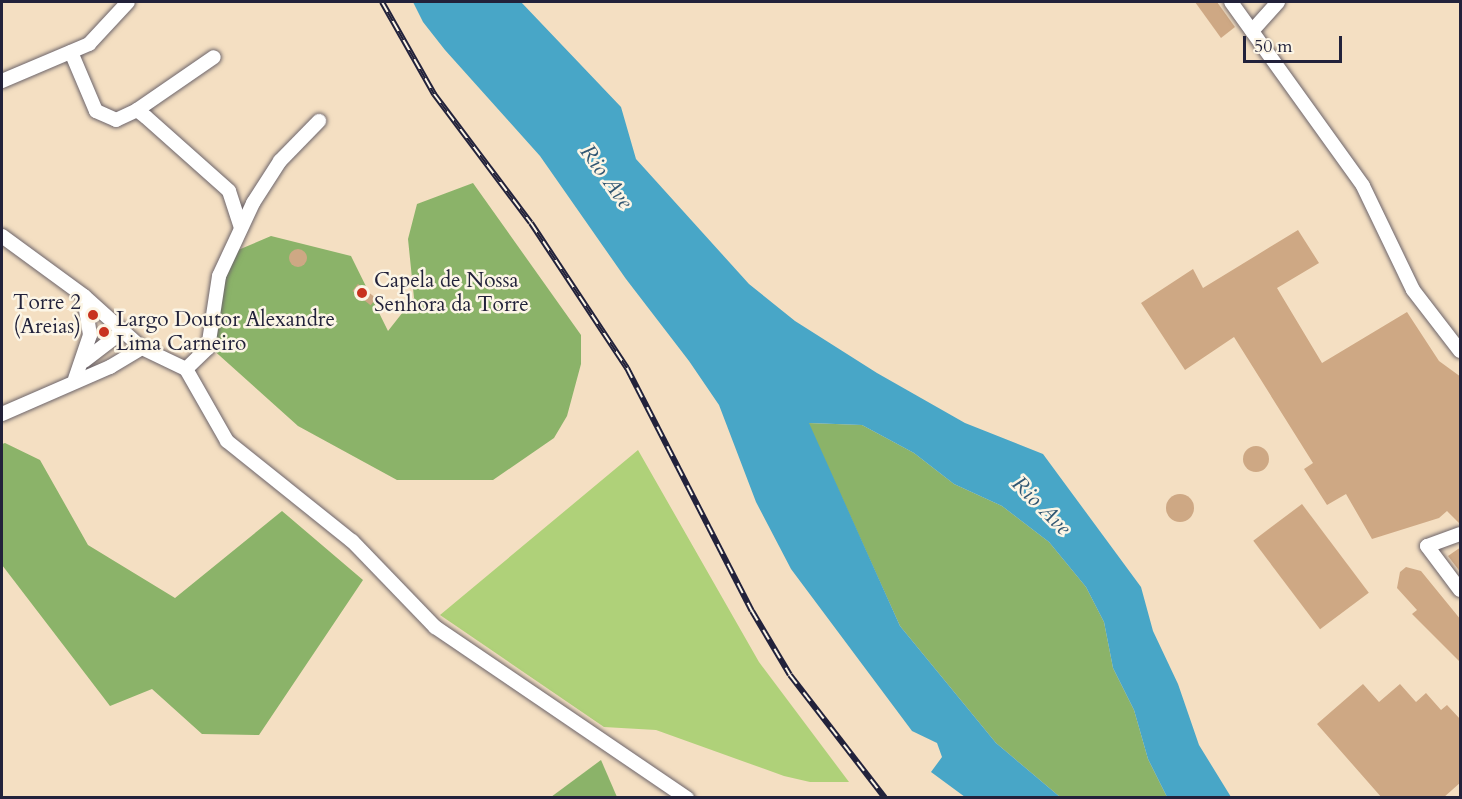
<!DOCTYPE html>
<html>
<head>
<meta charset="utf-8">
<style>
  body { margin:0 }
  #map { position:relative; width:1462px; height:799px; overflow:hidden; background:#f4dfc2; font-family:Cardo,serif }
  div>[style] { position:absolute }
  .green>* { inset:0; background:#afd179 }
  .forest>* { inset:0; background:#8bb369 }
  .water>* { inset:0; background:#48a6c7 }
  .building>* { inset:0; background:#cea884; transform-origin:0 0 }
  .round { border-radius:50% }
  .roads { filter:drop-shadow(0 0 2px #6c646a) drop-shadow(0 0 2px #6c646a) }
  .minor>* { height:14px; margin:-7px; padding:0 7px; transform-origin:7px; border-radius:7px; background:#fff }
  .rail>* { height:6px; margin-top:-3px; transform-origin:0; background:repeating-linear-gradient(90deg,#fcf5e5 0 11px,#22223b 0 22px); box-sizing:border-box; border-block:2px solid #22223b }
  .dots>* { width:16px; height:16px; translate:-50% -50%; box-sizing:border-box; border:3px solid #fcf5e5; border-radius:50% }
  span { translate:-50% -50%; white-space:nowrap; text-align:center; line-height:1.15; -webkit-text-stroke:5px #fcf5e5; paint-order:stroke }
  .poi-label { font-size:21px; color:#22223b }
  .left { translate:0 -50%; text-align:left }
  .right { translate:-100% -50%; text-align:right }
  .water-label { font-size:22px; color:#315773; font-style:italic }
  .frame { position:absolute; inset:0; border:3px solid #22223b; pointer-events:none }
  .scale { position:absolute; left:1243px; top:36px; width:99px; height:27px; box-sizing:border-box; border:3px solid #22223b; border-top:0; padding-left:8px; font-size:18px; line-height:21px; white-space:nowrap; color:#22223b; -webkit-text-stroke:4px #fcf5e5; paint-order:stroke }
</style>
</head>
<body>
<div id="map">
  <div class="green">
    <div style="clip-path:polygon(638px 450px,759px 662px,849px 782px,810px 782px,784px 776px,656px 730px,604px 727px,440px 615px)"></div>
  </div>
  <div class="forest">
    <div style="clip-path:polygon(473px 183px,581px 335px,581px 364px,567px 416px,554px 438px,493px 480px,397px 480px,298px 426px,210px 347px,231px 253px,271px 236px,351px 256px,388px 331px,414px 298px,408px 239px,417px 204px)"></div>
    <div style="clip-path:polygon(808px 423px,862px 425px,914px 453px,954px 484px,1002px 506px,1049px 542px,1086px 587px,1104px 622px,1113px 668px,1134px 710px,1148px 759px,1167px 797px,1060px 797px,996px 743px,900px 626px)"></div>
    <div style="clip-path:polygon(5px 443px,40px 460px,88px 545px,175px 598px,282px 511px,363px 580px,259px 735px,202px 734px,152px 689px,110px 706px,2px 565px,2px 444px)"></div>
    <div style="clip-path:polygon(601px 760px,617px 797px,551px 797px)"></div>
  </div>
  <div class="water">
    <div style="clip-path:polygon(413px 2px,521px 2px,621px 107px,636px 159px,749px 284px,795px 321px,877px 373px,965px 423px,1043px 454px,1141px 587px,1153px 631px,1178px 684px,1199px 745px,1231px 797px,1167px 797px,1148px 759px,1134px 710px,1113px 668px,1104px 622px,1086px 587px,1049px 542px,1002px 506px,954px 484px,914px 453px,862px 425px,809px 423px,900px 626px,996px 743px,1060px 797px,965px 797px,931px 772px,942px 757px,937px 743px,912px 731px,791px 569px,756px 502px,719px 405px,689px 361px,626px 279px,540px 156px,445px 50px,423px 22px)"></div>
  </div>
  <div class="building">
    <div style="clip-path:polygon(1195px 2px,1217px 2px,1235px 27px,1221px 38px)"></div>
    <div style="clip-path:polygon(1298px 230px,1319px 263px,1277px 288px,1322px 363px,1407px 312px,1439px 361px,1461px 377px,1461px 525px,1447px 511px,1439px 518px,1372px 539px,1346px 494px,1327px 505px,1304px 469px,1313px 463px,1234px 337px,1185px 370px,1141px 303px,1193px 269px,1203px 288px)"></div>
    <div class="round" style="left:289px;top:249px;width:18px;height:18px"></div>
    <div style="left:358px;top:284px;width:23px;height:9px;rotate:38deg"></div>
    <div class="round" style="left:1243px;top:446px;width:26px;height:26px"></div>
    <div class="round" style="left:1166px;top:494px;width:28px;height:28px"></div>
    <div style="left:1302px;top:504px;width:111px;height:61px;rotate:53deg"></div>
    <div style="clip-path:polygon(1461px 547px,1461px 573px,1448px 556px)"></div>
    <div style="clip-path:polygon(1406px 567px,1421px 571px,1461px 620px,1461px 663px,1412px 614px,1417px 610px,1397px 588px,1400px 572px)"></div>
    <div style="clip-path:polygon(1363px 684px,1379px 702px,1400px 684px,1416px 702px,1426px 693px,1441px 710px,1447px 705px,1461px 720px,1461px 782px,1443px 798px,1382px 798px,1317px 724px)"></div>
  </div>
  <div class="roads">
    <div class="minor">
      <div style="left:1231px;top:2px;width:226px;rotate:54.3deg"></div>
      <div style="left:1363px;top:186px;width:115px;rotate:64.3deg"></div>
      <div style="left:1413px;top:290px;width:77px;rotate:52.4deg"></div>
      <div style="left:1252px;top:31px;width:39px;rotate:-48deg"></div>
      <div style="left:71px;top:52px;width:64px;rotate:67deg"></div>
      <div style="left:96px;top:111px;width:22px;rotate:24deg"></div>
      <div style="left:116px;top:120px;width:23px;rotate:-25deg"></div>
      <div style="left:137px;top:110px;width:11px;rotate:38deg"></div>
      <div style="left:146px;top:117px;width:111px;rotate:41.7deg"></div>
      <div style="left:229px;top:191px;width:38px;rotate:72deg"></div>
      <div style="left:2px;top:81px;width:95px;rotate:-23deg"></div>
      <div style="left:89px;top:44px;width:57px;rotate:-47.1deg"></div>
      <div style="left:137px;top:110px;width:93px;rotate:-34.5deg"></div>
      <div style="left:2px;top:236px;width:102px;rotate:36.2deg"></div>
      <div style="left:84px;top:296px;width:78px;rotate:41.9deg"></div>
      <div style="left:142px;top:348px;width:49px;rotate:25.5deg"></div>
      <div style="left:186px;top:369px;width:83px;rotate:60.3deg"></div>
      <div style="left:227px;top:441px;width:160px;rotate:38.7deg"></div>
      <div style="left:352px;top:541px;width:120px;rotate:46deg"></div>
      <div style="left:435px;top:627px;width:305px;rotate:34.2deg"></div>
      <div style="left:84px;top:361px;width:49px;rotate:-37.6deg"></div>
      <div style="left:186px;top:369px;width:30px;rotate:-44deg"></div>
      <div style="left:208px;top:348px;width:73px;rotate:-81.3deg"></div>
      <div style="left:219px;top:276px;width:81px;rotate:-65deg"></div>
      <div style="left:253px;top:203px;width:50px;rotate:-57.3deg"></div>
      <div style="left:280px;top:161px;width:56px;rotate:-45.7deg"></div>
      <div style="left:75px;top:379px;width:46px;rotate:-71.2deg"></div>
      <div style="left:90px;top:335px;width:39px;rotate:-99deg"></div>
      <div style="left:2px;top:414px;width:118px;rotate:-23.5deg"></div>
      <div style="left:110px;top:367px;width:37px;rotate:-31deg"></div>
      <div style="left:1460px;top:534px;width:35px;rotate:160deg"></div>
      <div style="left:1427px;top:546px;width:55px;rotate:53.1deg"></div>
    </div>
  </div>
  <div class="rail">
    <div style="left:382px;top:2px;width:106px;rotate:60.5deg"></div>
    <div style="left:434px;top:94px;width:161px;rotate:53.1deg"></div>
    <div style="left:531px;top:223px;width:174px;rotate:56.5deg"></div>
    <div style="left:627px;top:368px;width:273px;rotate:62.8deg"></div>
    <div style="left:752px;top:611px;width:74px;rotate:59.3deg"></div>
    <div style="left:790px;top:675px;width:155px;rotate:52.3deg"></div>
  </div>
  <div class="dots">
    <div style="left:362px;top:293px;background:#c8321e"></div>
    <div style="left:93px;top:315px;background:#c8321e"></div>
    <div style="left:104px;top:332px;background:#c8321e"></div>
  </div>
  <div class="poi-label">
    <span class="left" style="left:374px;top:293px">Capela de Nossa<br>Senhora da Torre</span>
    <span class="right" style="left:81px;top:315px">Torre 2<br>(Areias)</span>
    <span class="left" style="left:116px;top:332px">Largo Doutor Alexandre<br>Lima Carneiro</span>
  </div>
  <div class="water-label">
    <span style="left:606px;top:177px;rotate:54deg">Rio Ave</span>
    <span style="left:1041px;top:506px;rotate:45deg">Rio Ave</span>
  </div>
  <div class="frame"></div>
  <div class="scale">50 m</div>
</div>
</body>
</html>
